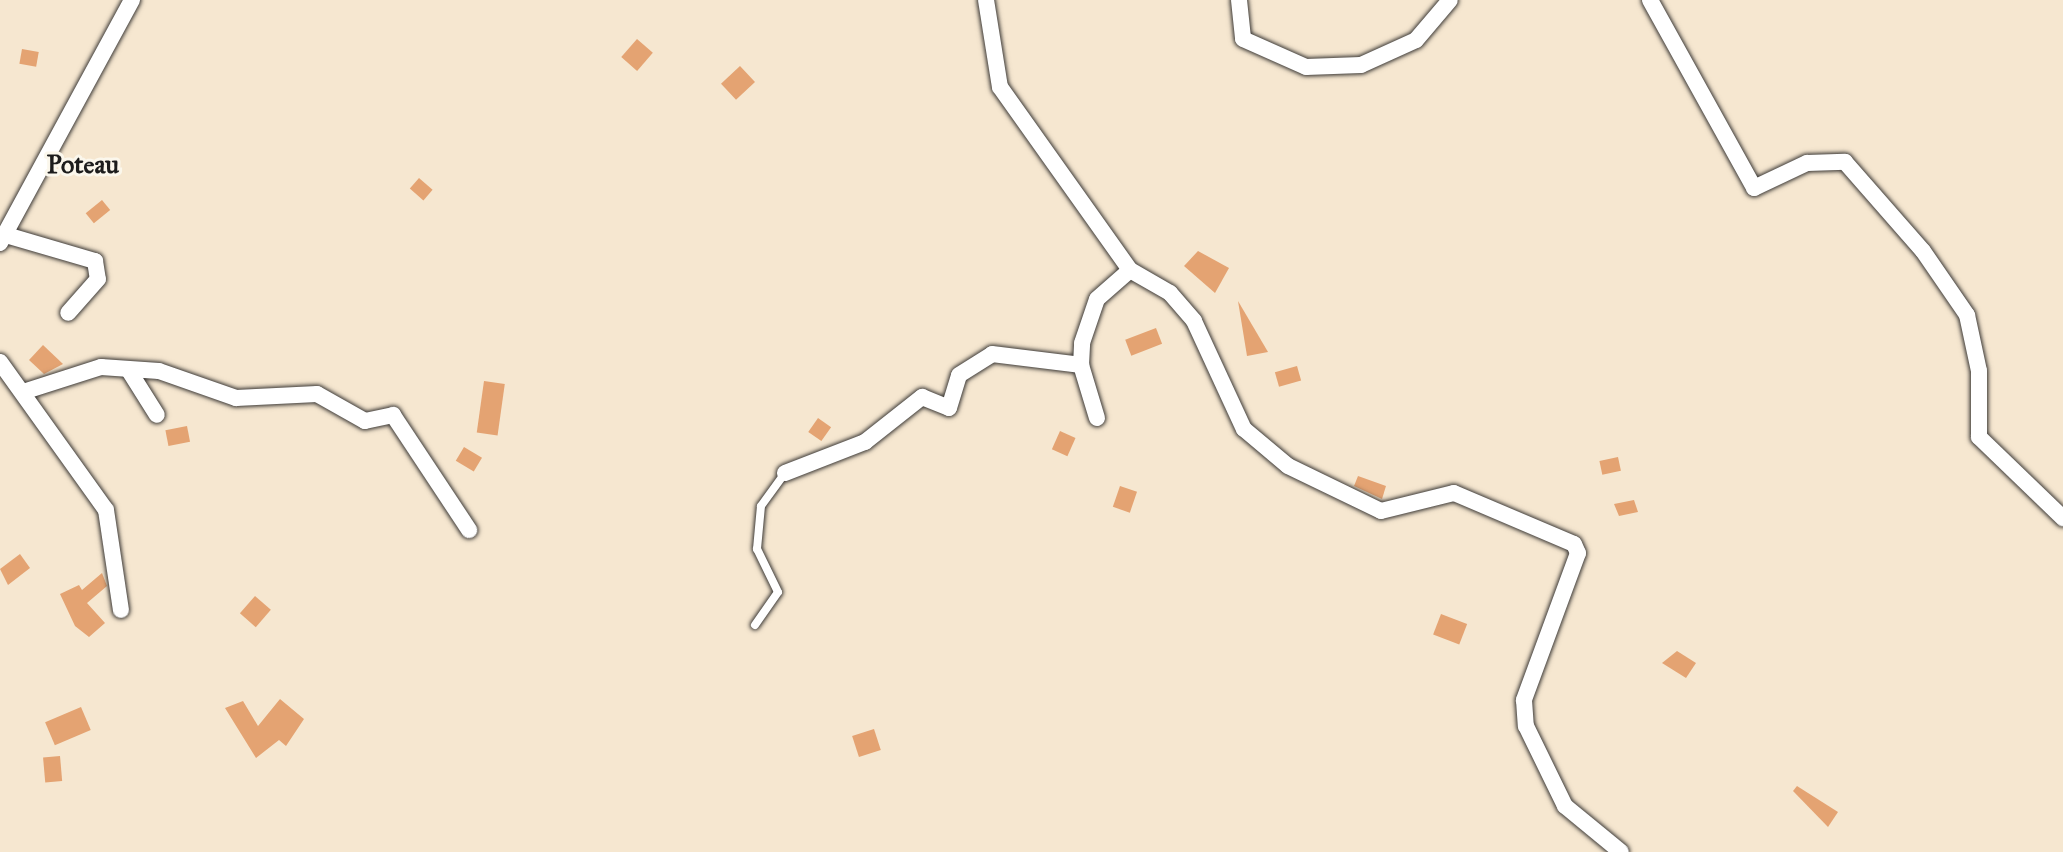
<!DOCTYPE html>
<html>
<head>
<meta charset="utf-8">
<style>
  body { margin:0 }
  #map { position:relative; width:2063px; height:852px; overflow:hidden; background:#f6e7d0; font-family:"IM FELL Great Primer",serif }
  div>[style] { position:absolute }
  .building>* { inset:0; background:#e4a372; transform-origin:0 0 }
  .roads { filter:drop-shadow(0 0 2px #3d3a37) drop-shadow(0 0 2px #3d3a37) }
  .lane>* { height:8px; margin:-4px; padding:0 4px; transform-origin:4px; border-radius:4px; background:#fff }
  .street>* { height:16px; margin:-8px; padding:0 8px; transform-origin:8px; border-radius:8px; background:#fff }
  span { translate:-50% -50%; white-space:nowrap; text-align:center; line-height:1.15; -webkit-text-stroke:6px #fbf7ec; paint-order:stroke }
  .neighbourhood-label { font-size:26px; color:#1c1c1c; font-weight:700 }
</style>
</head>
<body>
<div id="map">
  <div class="building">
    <div style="left:637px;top:39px;width:21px;height:24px;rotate:41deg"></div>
    <div style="left:22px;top:49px;width:17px;height:15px;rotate:10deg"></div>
    <div style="left:740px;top:66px;width:22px;height:26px;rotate:47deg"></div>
    <div style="left:419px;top:178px;width:18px;height:14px;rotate:41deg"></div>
    <div style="left:102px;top:200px;width:13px;height:21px;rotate:51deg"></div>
    <div style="clip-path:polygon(1198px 251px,1229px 268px,1215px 293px,1184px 266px)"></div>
    <div style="clip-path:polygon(1238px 301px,1268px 352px,1247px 356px)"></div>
    <div style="left:1156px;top:328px;width:17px;height:33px;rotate:69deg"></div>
    <div style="clip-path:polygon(43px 345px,63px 364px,44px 374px,29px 360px)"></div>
    <div style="left:1297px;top:366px;width:15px;height:23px;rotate:74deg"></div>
    <div style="left:484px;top:381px;width:21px;height:52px;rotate:8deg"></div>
    <div style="left:818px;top:418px;width:16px;height:17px;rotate:35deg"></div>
    <div style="left:187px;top:426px;width:16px;height:22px;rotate:79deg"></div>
    <div style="left:1060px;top:431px;width:17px;height:20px;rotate:24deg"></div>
    <div style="left:464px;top:447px;width:21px;height:16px;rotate:31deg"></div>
    <div style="left:1618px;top:457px;width:14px;height:19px;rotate:78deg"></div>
    <div style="clip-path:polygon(1358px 476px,1386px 486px,1382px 499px,1354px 486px)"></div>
    <div style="left:1120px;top:486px;width:18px;height:22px;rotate:19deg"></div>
    <div style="clip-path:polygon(1634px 500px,1638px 512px,1619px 516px,1614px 504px)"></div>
    <div style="clip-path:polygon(20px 554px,30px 568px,8px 585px,0 569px)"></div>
    <div style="clip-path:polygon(102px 573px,107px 586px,87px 603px,105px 623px,89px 637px,75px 626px,60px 594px,79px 585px,82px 590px)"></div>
    <div style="left:255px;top:596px;width:21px;height:23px;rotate:41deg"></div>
    <div style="left:1441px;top:614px;width:28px;height:22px;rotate:21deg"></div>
    <div style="clip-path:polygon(1677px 651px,1696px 663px,1686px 678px,1662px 663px)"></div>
    <div style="clip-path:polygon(280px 699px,304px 719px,286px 746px,279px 740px,256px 758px,225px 708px,243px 701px,258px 726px)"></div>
    <div style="left:81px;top:707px;width:25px;height:39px;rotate:67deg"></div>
    <div style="left:874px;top:729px;width:22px;height:23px;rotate:72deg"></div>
    <div style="left:60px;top:756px;width:25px;height:17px;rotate:85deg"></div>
    <div style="clip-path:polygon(1797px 786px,1838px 812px,1828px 827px,1793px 791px)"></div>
  </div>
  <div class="roads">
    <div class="lane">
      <div style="left:755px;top:625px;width:40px;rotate:-55.1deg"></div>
      <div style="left:778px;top:592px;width:48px;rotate:-116deg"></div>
      <div style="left:757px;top:549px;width:43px;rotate:-84.7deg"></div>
      <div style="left:761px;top:506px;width:41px;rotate:-54deg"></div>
    </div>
    <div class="street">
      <div style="left:986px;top:0;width:88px;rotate:80.9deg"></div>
      <div style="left:1000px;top:87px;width:224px;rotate:54.6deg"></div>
      <div style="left:1130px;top:270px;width:46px;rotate:29.9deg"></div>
      <div style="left:1170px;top:293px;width:37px;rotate:49deg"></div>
      <div style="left:1194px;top:321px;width:119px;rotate:65.2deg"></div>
      <div style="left:1244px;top:429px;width:57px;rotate:40.1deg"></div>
      <div style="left:1288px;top:466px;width:103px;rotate:25.8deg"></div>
      <div style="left:1381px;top:511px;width:75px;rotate:-13.9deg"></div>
      <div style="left:1454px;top:493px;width:130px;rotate:23deg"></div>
      <div style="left:1574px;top:544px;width:10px;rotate:66deg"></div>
      <div style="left:1578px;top:553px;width:157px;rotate:110.2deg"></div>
      <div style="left:1524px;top:700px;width:26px;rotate:86deg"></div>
      <div style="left:1526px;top:726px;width:89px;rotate:64deg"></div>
      <div style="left:1565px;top:806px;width:72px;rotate:39.4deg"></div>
      <div style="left:1239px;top:0;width:39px;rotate:84deg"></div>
      <div style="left:1243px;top:39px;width:69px;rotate:24deg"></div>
      <div style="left:1306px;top:67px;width:55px;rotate:-2.1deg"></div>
      <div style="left:1361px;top:65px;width:60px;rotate:-24.4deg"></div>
      <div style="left:1416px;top:40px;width:52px;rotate:-49.6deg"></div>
      <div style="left:1650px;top:0;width:215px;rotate:61deg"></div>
      <div style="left:1754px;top:188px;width:59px;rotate:-25.3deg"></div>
      <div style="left:1807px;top:163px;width:38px;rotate:-2deg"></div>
      <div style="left:1845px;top:162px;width:118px;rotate:48.8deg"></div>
      <div style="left:1923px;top:251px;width:78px;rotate:55.5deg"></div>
      <div style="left:1967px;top:315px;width:57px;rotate:77.9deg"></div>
      <div style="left:1979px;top:371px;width:66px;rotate:90deg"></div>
      <div style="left:1979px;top:437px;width:117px;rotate:44deg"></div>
      <div style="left:6px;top:235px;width:93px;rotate:16.3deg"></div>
      <div style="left:95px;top:261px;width:18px;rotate:81deg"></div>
      <div style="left:98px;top:279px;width:45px;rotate:131.4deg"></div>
      <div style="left:0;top:243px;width:277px;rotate:-61.5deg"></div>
      <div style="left:0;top:362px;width:182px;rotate:54.4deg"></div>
      <div style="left:106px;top:510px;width:101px;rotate:81.5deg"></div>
      <div style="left:128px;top:369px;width:54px;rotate:57.8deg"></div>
      <div style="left:26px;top:391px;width:79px;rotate:-17.7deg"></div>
      <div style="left:101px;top:367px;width:58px;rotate:3.9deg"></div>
      <div style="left:159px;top:371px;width:82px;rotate:19.3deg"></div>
      <div style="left:236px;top:398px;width:81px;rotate:-2.8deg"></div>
      <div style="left:317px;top:394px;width:55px;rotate:29.4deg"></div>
      <div style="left:365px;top:421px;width:29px;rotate:-12deg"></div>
      <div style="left:393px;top:415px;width:138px;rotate:56.5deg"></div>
      <div style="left:1097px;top:418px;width:55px;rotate:-106.8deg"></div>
      <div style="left:1081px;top:365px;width:22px;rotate:-87deg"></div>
      <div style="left:1082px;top:343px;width:46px;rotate:-71.2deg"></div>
      <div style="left:1097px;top:299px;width:44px;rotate:-41.3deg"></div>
      <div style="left:785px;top:473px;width:86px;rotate:-21.2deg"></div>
      <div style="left:865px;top:442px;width:73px;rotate:-38.3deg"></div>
      <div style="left:922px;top:397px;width:29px;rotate:22deg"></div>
      <div style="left:949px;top:408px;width:34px;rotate:-73deg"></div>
      <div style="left:959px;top:375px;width:39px;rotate:-32deg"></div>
      <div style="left:992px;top:354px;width:90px;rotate:7deg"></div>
    </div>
  </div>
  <div class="neighbourhood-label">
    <span style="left:83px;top:165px">Poteau</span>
  </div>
</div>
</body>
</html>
